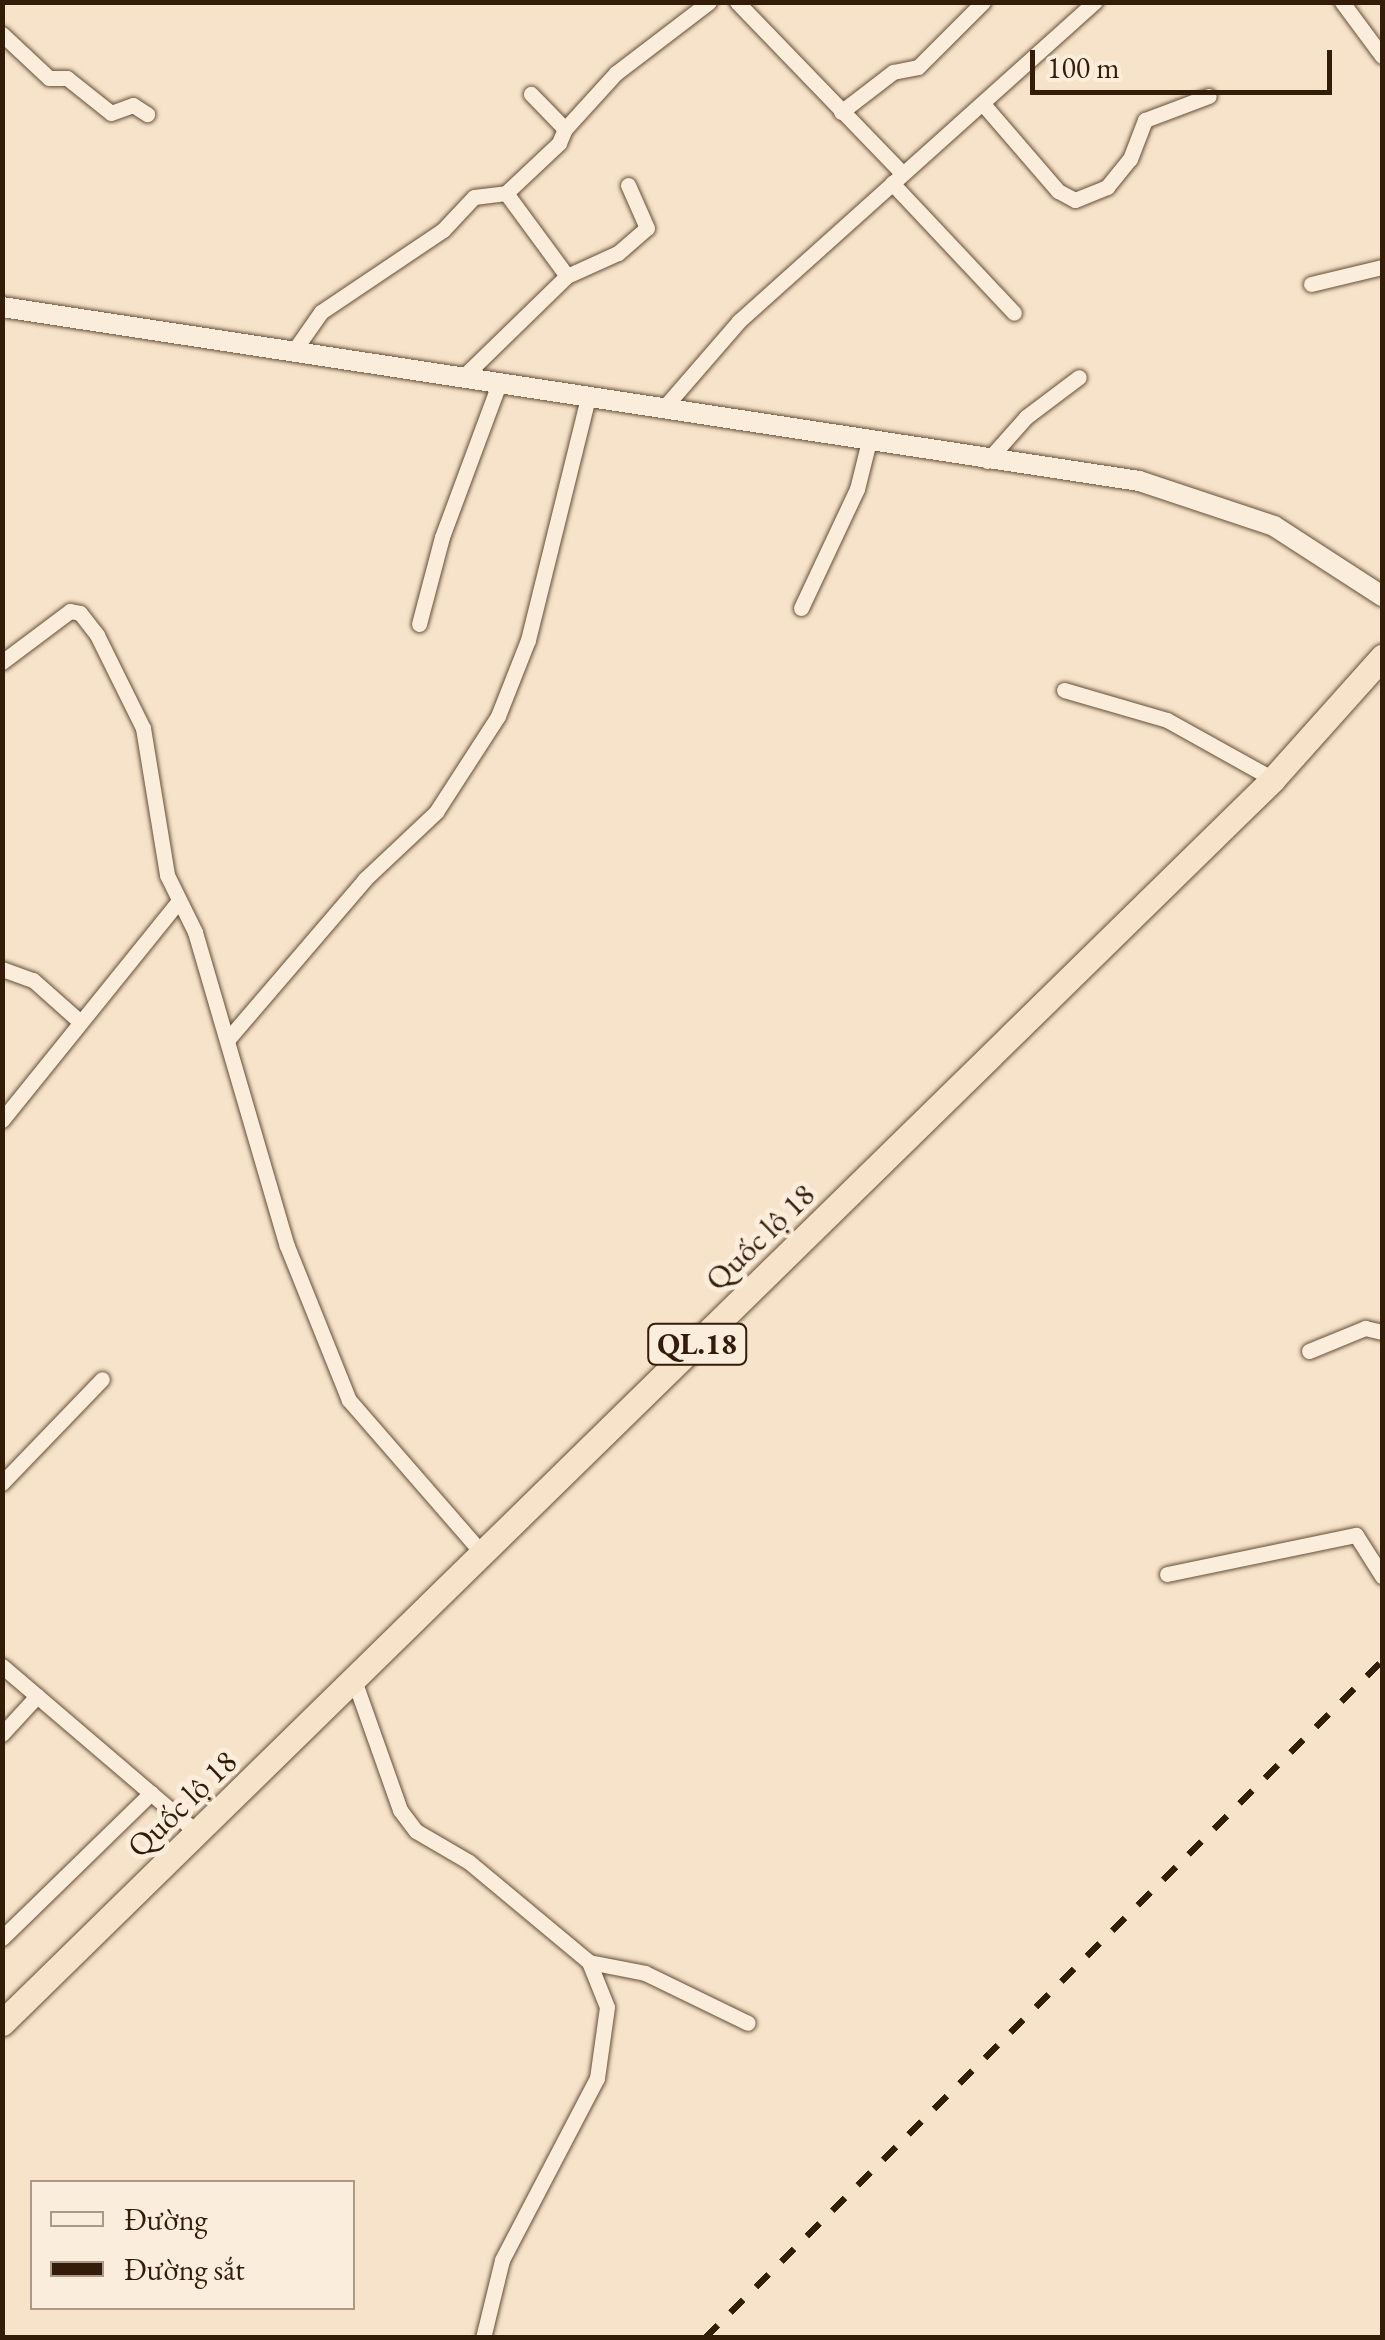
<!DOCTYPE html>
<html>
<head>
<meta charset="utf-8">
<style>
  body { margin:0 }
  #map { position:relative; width:1385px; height:2340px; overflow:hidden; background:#f7e3c9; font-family:"EB Garamond",serif }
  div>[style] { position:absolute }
  .roads { filter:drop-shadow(0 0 2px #644e38) drop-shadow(0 0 2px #644e38) }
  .minor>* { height:15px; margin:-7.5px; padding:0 7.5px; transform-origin:7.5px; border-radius:7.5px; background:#faeddc }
  .tertiary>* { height:20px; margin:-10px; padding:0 10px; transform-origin:10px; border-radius:10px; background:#faeddc }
  .trunk>* { height:25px; margin:-12.5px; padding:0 12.5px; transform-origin:12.5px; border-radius:12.5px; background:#f7e3c9 }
  .rail>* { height:6px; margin-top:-3px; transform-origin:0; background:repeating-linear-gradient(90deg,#331c08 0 18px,transparent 0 36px) }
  span { translate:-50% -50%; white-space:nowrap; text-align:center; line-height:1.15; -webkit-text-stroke:10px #faeddc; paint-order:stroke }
  .shield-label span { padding:2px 8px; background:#faeddc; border:2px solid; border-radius:8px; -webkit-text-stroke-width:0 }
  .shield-label { font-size:30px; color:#331c08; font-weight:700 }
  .street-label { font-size:32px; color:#331c08 }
  .frame { position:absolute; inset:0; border:5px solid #331c08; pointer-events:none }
  .legend { position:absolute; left:30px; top:2180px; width:325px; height:130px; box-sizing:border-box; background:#faeddc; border:2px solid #aa9987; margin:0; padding:12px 18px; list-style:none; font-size:30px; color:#331c08 }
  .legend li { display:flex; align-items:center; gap:20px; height:50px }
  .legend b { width:50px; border:2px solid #aa9987 }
  .scale { position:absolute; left:1030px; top:50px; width:302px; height:45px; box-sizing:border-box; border:5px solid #331c08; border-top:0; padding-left:12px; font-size:30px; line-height:35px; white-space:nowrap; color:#331c08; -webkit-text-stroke:8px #faeddc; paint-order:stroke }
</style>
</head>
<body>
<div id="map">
  <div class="roads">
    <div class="minor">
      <div style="left:737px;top:2px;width:238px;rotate:46deg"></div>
      <div style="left:1342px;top:2px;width:67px;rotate:53.5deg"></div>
      <div style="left:2px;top:34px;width:64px;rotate:43.1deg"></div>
      <div style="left:49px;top:78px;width:18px"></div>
      <div style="left:67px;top:78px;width:56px;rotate:38.5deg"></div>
      <div style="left:111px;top:113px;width:23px;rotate:-20deg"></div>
      <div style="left:133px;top:105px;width:17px;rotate:33deg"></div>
      <div style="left:983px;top:104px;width:115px;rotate:49.2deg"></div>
      <div style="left:1058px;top:191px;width:19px;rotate:28deg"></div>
      <div style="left:1075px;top:200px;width:35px;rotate:-22deg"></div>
      <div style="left:1107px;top:187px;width:36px;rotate:-51deg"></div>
      <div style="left:1130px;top:159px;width:42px;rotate:-69deg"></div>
      <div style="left:1145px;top:120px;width:68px;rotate:-20.6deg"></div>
      <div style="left:841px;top:112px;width:66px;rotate:-37.6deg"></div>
      <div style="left:893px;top:72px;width:25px;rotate:-11deg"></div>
      <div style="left:918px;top:67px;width:92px;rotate:-45deg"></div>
      <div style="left:565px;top:129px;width:76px;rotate:-47.7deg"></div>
      <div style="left:616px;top:73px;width:117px;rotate:-37.4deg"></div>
      <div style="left:892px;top:183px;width:178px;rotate:46.8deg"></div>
      <div style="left:506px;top:193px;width:103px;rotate:53.7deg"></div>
      <div style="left:1311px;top:284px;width:73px;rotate:-13.5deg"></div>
      <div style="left:293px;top:352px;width:49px;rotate:-55deg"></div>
      <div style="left:321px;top:312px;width:147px;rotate:-33.9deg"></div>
      <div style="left:443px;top:230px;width:45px;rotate:-46.8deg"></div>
      <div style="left:474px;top:197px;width:32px;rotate:-7deg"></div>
      <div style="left:506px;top:193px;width:73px;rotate:-43.3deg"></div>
      <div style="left:559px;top:143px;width:15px;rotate:-67deg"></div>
      <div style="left:565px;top:129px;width:49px;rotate:-134.2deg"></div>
      <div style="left:462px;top:378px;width:146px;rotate:-44.2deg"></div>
      <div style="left:567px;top:276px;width:56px;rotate:-24.3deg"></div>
      <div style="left:618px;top:253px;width:38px;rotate:-41deg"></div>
      <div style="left:647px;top:228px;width:47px;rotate:-113.8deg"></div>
      <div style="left:662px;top:410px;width:118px;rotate:-49.1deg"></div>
      <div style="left:739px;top:321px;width:478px;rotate:-41.9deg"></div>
      <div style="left:987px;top:461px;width:59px;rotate:-48.4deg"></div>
      <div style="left:1026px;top:417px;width:66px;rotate:-37deg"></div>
      <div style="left:801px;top:608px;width:132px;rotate:-64.8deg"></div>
      <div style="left:857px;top:489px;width:45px;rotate:-76deg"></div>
      <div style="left:419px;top:624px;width:90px;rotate:-75.2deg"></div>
      <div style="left:442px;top:537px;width:163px;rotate:-69.6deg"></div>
      <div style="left:2px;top:662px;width:85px;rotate:-36.9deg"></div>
      <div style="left:70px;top:611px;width:10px;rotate:11deg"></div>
      <div style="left:80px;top:613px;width:28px;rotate:52deg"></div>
      <div style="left:97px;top:635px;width:104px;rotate:63.7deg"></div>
      <div style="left:143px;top:728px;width:149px;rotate:80.7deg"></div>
      <div style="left:167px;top:875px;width:64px;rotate:63.8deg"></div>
      <div style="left:195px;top:932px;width:327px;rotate:73.7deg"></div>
      <div style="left:287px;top:1246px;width:166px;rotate:68.1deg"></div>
      <div style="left:349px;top:1400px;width:204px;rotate:49deg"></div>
      <div style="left:1064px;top:690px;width:107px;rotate:16.2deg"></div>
      <div style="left:1167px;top:720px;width:121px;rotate:29.1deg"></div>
      <div style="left:2px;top:969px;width:33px;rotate:20deg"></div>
      <div style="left:33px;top:980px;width:60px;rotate:41.6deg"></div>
      <div style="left:228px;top:1039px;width:211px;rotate:-49.4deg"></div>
      <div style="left:365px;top:879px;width:98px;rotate:-43.3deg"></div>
      <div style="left:436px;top:812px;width:114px;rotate:-57.1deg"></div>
      <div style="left:498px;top:716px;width:82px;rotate:-68.5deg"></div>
      <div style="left:528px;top:640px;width:250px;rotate:-76.1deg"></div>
      <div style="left:2px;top:1120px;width:279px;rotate:-51.1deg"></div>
      <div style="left:1309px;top:1351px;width:61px;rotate:-22.3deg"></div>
      <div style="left:1365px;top:1328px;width:17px;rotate:13deg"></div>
      <div style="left:2px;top:1483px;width:144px;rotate:-46.1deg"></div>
      <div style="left:1167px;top:1574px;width:193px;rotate:-11.7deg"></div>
      <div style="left:1356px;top:1535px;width:49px;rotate:57.6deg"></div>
      <div style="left:2px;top:1666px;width:259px;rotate:40.5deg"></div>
      <div style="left:354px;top:1680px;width:138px;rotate:70.5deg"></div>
      <div style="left:400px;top:1810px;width:26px;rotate:53deg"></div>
      <div style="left:416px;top:1831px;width:61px;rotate:30.3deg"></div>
      <div style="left:469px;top:1862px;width:156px;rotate:39.8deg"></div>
      <div style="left:589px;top:1962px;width:48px;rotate:68.2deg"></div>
      <div style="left:607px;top:2007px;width:72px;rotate:98deg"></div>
      <div style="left:597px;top:2078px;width:205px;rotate:117.6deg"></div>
      <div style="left:502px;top:2260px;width:80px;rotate:103.7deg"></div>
      <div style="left:2px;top:1734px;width:52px;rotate:-47.4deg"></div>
      <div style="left:2px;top:1938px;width:208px;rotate:-44.2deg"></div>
      <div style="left:589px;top:1962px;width:57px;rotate:11.1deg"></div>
      <div style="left:645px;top:1973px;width:114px;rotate:25.9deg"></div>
    </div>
    <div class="tertiary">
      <div style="left:2px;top:307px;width:1150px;rotate:8.7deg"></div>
      <div style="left:1139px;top:481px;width:142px;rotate:18.4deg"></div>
      <div style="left:1274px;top:526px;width:129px;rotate:32.9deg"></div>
    </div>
    <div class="trunk">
      <div style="left:2px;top:2023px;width:1778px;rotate:-44.38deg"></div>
      <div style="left:1273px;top:779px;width:164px;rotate:-48.2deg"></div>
    </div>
  </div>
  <div class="rail">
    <div style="left:705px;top:2338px;width:957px;rotate:-45deg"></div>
  </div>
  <div class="shield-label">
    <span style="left:697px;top:1344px">QL.18</span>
  </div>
  <div class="street-label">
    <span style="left:760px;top:1237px;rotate:-44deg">Quốc lộ 18</span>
    <span style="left:182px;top:1804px;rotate:-44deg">Quốc lộ 18</span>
  </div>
  <div class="frame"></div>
  <ul class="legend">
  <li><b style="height:12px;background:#faeddc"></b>Đường</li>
  <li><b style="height:12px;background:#331c08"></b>Đường sắt</li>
  </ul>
  <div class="scale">100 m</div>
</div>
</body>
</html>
